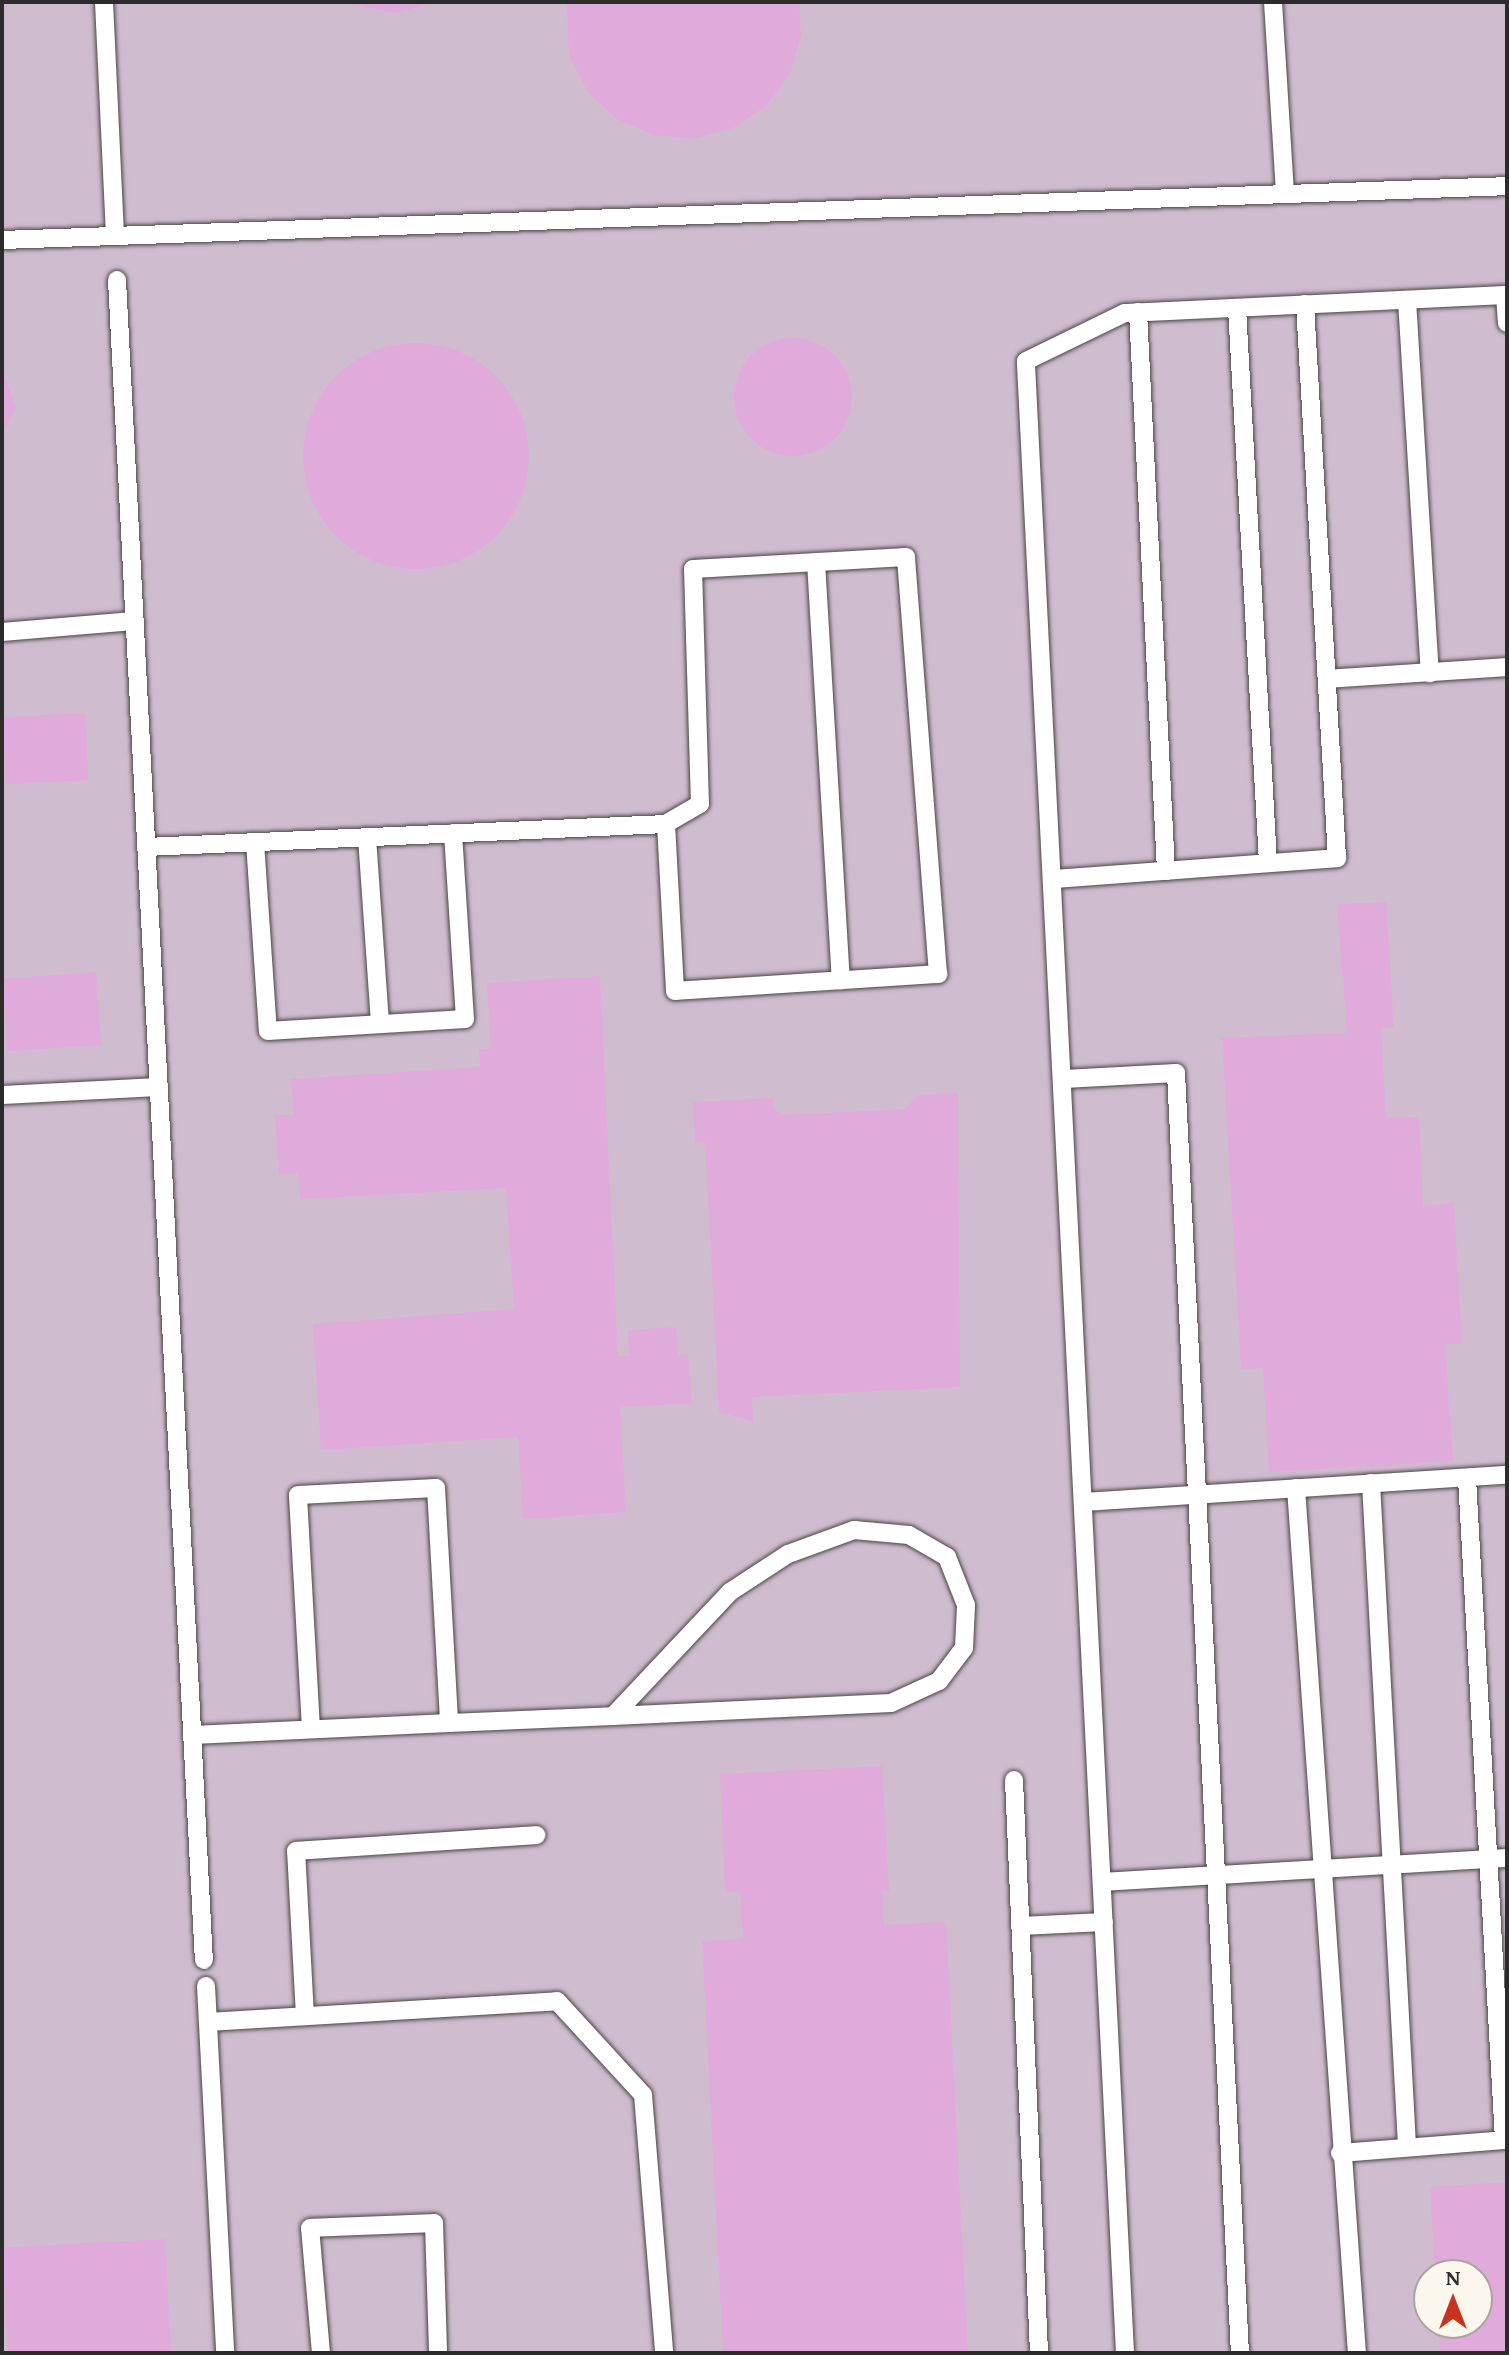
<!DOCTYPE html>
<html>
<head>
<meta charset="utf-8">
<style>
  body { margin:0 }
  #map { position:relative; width:1509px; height:2355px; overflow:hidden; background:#f6e2c9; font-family:"Gentium Book Plus",serif }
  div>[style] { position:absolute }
  .industrial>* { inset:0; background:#cfbdcf }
  .building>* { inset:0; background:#e0aada; transform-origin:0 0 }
  .round { border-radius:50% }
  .roads { filter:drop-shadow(0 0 2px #494643) drop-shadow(0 0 2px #494643) }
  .lane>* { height:18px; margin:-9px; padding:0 9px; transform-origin:9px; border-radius:9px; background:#fff }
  span { translate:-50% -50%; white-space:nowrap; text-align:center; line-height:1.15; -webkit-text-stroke:7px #fbf7ec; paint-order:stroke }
  .frame { position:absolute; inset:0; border:4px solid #2b2b2b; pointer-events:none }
  .north { position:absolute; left:1413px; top:2259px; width:80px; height:80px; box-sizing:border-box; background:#fbf7ec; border:2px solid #a8a59f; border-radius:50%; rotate:0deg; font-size:22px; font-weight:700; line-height:32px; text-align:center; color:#2b2b2b }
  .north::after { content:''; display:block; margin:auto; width:28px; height:36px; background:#c8321e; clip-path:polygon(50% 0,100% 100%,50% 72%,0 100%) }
</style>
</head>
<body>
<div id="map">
  <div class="industrial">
    <div style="clip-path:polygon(evenodd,2px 2px,1507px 2px,1507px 2353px,2px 2353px,2px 2px,1429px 2275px,1477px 2275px,1477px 2323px,1429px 2323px,1429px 2275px)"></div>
  </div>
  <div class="building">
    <div style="clip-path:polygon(340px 2px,431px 2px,431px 3px,396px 13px)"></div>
    <div style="clip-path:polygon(567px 2px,799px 2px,801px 35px,790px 74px,766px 106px,733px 128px,693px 139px,654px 135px,617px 119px,588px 92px,569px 56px)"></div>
    <div class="round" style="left:734px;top:338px;width:118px;height:118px"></div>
    <div class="round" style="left:303px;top:343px;width:226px;height:226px"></div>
    <div style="clip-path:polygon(2px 371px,16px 407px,2px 434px)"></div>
    <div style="left:85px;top:713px;width:67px;height:83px;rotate:87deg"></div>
    <div style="clip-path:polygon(1386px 902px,1394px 1027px,1381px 1028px,1386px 1118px,1419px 1117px,1423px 1206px,1454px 1203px,1462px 1344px,1445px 1344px,1453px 1461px,1269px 1472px,1263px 1368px,1241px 1369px,1222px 1038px,1347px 1033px,1337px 904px)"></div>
    <div style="left:96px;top:972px;width:73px;height:94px;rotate:86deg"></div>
    <div style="clip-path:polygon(600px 976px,618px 1356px,629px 1356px,628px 1330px,676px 1327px,678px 1355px,688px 1354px,692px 1403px,620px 1407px,626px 1512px,523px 1519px,518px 1437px,321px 1450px,313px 1324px,514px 1309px,506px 1188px,300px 1199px,298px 1173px,279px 1174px,275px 1115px,294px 1115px,291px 1079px,480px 1067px,479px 1049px,491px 1049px,487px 983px)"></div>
    <div style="clip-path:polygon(958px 1093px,960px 1387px,752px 1397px,753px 1421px,719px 1412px,705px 1141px,695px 1142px,693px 1102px,773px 1098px,774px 1110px,787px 1115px,905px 1109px,918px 1095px)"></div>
    <div style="clip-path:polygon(882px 1766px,889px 1891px,882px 1891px,884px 1925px,946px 1922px,968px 2353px,723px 2353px,702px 1941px,743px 1939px,740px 1892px,725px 1892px,720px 1774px)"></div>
    <div style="clip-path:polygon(1507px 2182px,1507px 2353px,1440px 2353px,1438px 2323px,1477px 2323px,1477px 2275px,1435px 2275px,1430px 2187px)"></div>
    <div style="left:165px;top:2239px;width:114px;height:163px;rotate:87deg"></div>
  </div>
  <div class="roads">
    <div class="lane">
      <div style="left:104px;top:2px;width:232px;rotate:87.3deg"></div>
      <div style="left:1273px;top:2px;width:192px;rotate:86.4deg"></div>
      <div style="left:2px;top:240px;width:1506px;rotate:-2.05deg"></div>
      <div style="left:117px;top:280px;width:1682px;rotate:87.04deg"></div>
      <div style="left:1505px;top:295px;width:28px;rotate:86deg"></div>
      <div style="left:1407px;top:300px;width:374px;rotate:86.5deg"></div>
      <div style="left:1237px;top:308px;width:556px;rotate:86.8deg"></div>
      <div style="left:1138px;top:312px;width:560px;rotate:87.13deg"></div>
      <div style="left:816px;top:562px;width:419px;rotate:86.6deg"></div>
      <div style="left:2px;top:632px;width:132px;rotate:-4.8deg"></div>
      <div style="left:1327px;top:679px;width:180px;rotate:-3.8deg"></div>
      <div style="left:367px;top:837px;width:187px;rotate:86deg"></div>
      <div style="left:255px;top:842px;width:189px;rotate:86.1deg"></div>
      <div style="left:268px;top:1031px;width:197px;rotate:-3.5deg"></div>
      <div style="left:465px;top:1019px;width:186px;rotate:-93.7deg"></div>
      <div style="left:146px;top:847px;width:521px;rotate:-2.53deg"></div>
      <div style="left:666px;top:824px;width:167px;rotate:86.9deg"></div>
      <div style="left:675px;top:991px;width:264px;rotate:-3.7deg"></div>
      <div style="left:938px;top:974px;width:418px;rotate:-94.4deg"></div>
      <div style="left:906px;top:557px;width:213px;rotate:176.8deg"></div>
      <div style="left:693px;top:569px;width:235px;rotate:88.3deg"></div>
      <div style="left:700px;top:804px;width:39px;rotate:150deg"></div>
      <div style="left:1053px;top:879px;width:285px;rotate:-4.2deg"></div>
      <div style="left:1337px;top:858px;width:555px;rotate:-93.31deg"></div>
      <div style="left:1064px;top:1079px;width:112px;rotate:-3.1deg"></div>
      <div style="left:1176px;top:1073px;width:1282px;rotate:87.14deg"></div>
      <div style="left:2px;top:1095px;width:157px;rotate:-2.9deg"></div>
      <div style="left:1467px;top:1478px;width:663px;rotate:86.8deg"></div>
      <div style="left:1371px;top:1483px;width:664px;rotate:86.89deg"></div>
      <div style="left:1296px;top:1488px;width:867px;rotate:85.97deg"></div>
      <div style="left:1085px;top:1502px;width:423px;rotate:-3.7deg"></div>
      <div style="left:311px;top:1729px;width:234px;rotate:-93.2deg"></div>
      <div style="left:298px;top:1495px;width:138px;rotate:-2.9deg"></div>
      <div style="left:436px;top:1488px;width:235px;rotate:86.8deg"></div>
      <div style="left:193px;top:1735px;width:256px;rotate:-2.7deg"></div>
      <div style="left:449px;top:1723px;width:164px;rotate:-2.4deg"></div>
      <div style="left:613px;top:1716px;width:278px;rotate:-2.7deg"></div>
      <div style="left:891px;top:1703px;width:53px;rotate:-24.6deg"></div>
      <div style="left:939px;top:1681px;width:41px;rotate:-52.9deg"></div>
      <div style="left:964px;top:1648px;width:43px;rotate:-87.3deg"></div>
      <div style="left:966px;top:1605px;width:52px;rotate:-111.6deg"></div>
      <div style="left:947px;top:1557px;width:44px;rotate:-149.9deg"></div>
      <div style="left:909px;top:1535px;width:55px;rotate:-174.8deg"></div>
      <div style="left:854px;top:1530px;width:70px;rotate:160deg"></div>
      <div style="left:788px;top:1554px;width:69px;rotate:146.8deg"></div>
      <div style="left:730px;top:1592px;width:170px;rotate:133.3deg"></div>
      <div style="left:1014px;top:1780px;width:574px;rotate:87.5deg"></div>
      <div style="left:1102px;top:1882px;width:406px;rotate:-3.4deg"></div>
      <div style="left:1020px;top:1926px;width:84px;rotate:-2.7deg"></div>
      <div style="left:206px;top:1986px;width:367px;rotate:87deg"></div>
      <div style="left:305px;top:2016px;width:165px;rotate:-93.1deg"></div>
      <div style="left:296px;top:1851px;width:241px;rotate:-3.8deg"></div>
      <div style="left:208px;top:2022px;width:350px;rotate:-3.4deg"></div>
      <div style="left:557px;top:2001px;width:127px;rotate:47.5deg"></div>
      <div style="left:643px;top:2095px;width:259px;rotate:85.3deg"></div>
      <div style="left:1340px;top:2153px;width:168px;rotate:-4.5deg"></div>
      <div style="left:321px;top:2353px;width:125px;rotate:-95deg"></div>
      <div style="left:310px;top:2228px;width:124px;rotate:-2.3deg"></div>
      <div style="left:434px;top:2223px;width:130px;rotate:88.2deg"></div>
      <div style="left:1125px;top:2353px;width:1994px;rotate:-92.85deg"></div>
      <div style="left:1026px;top:361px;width:110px;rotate:-25.9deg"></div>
      <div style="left:1125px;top:313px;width:382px;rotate:-2.7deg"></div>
    </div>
  </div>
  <div class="frame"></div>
  <div class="north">N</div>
</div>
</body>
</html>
